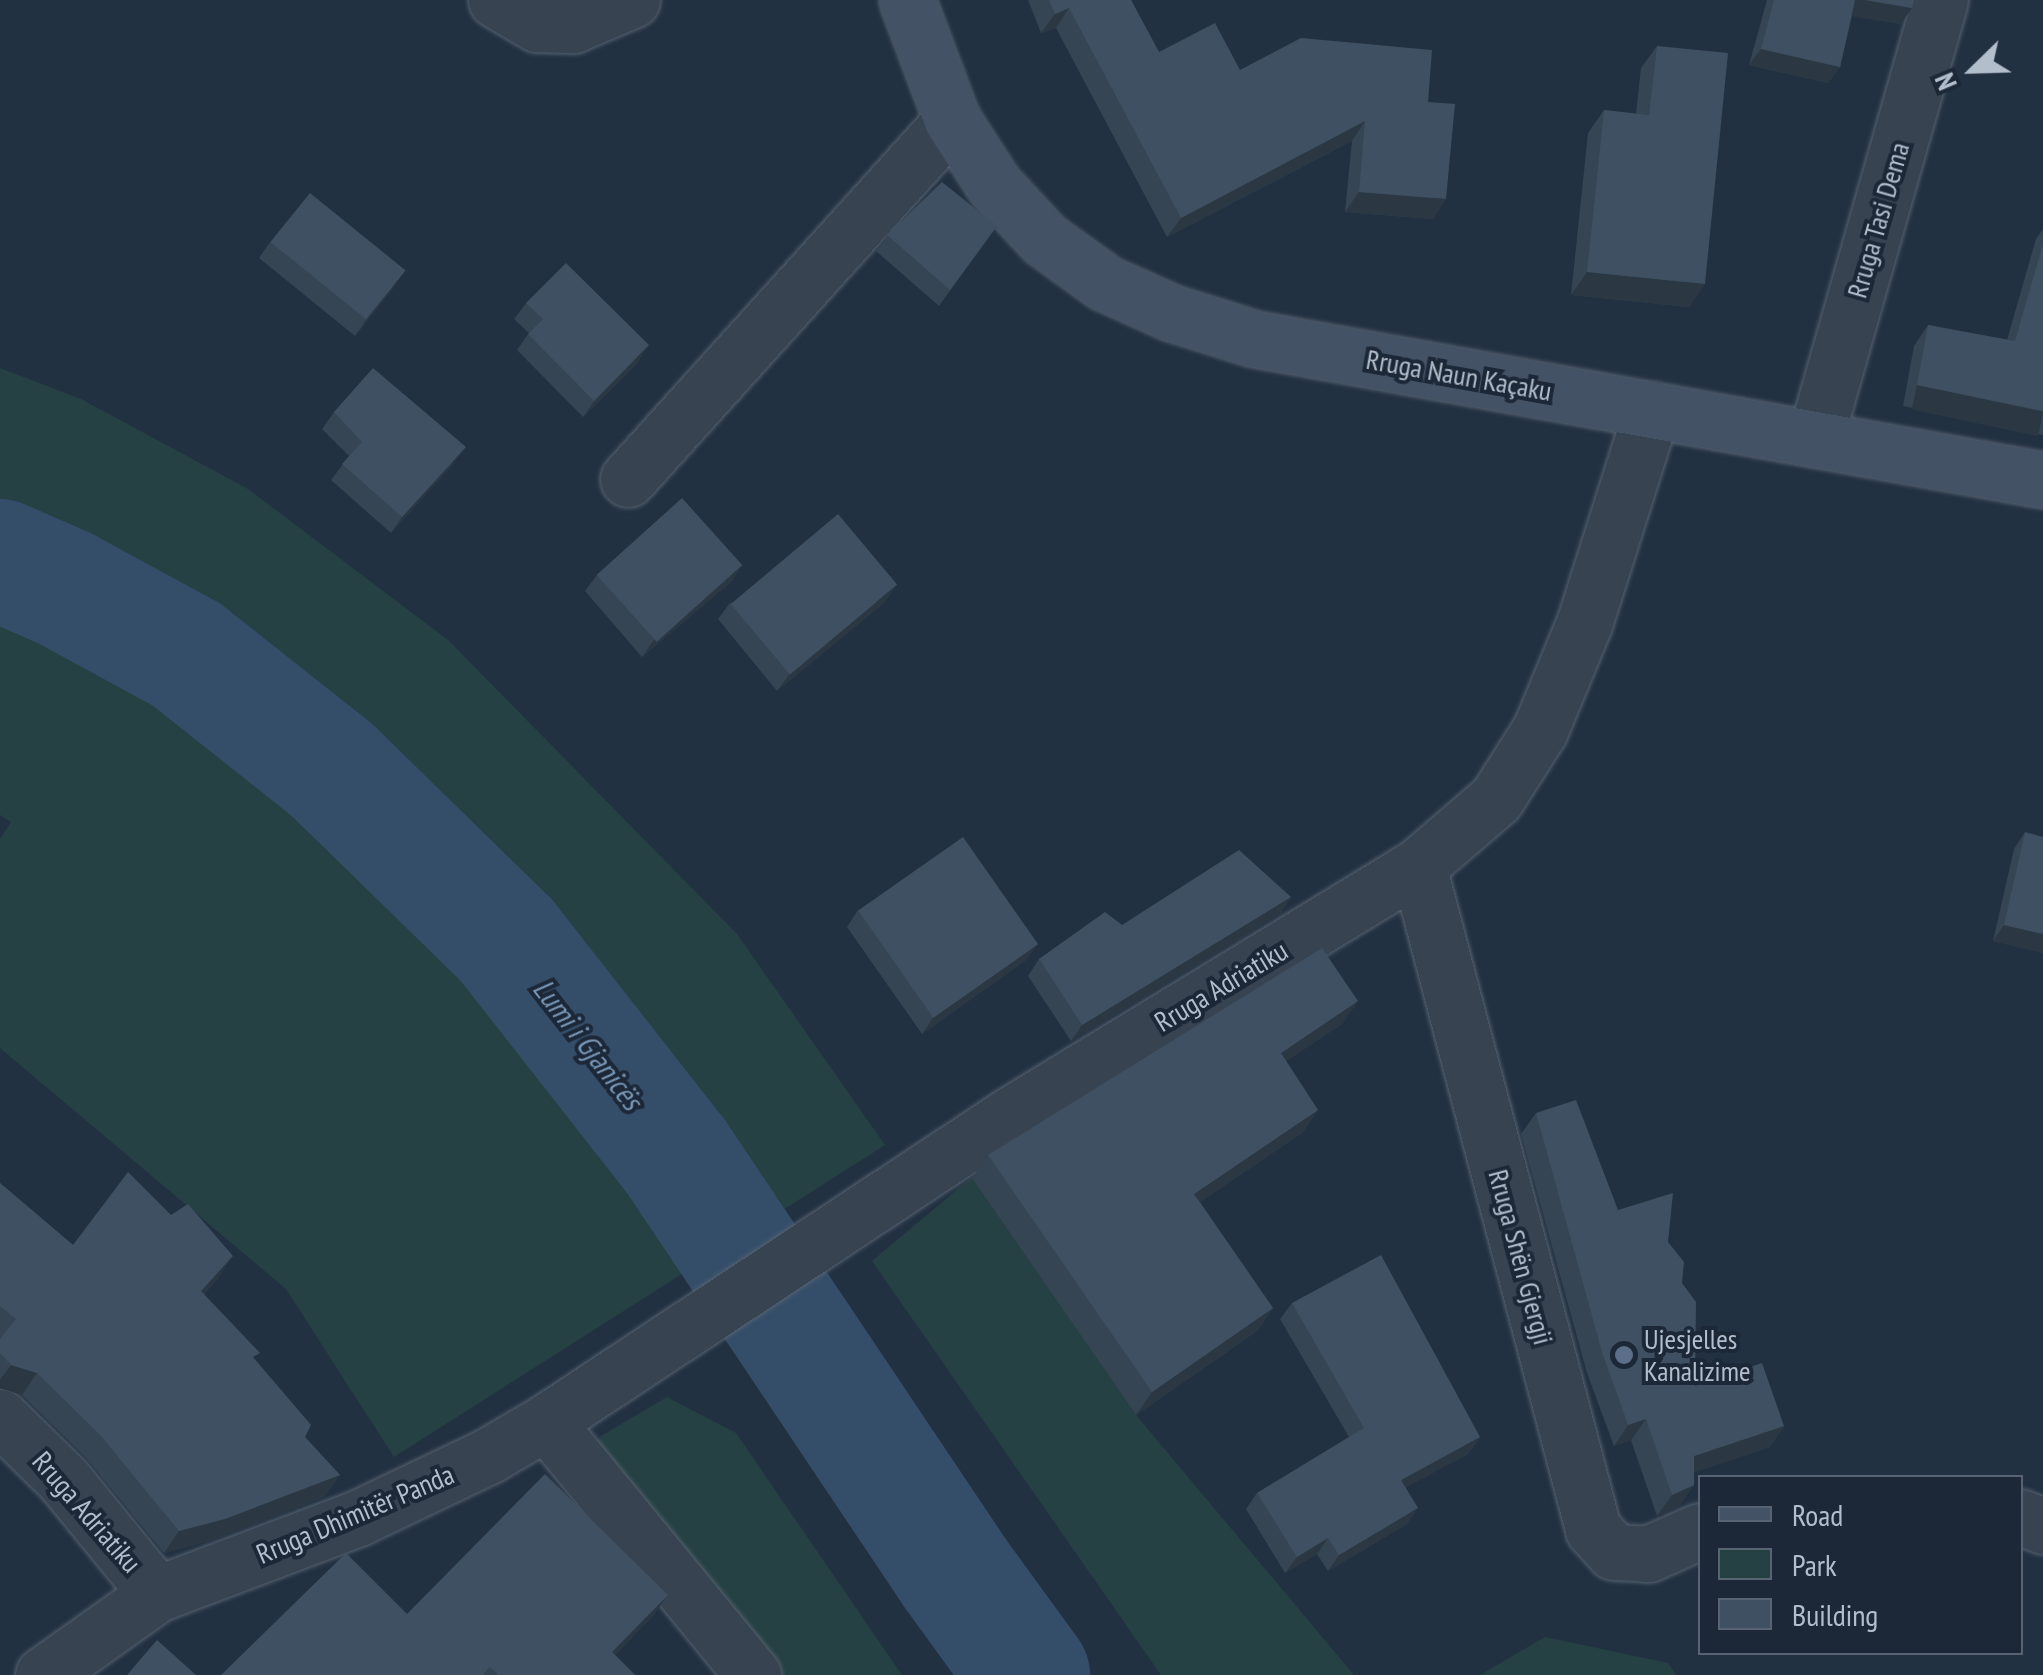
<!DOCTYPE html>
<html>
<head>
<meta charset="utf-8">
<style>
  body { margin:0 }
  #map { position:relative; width:2043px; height:1675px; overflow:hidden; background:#223142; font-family:"PT Sans Narrow",sans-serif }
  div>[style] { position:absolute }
  .green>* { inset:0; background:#254143 }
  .river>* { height:122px; margin:-61px; padding:0 61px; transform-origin:61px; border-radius:61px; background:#344e6a }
  .roads { filter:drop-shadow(0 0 2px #55616f) drop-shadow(0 0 2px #55616f) }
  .street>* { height:55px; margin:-27.5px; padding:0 27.5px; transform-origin:27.5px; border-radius:27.5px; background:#374351 }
  .secondary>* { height:55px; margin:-27.5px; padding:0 27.5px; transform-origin:27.5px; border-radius:27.5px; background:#445265 }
  .wall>* { inset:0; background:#354553 }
  .shaded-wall>* { inset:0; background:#2b3844; transform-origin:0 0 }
  .building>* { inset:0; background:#3e5061; transform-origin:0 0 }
  .dots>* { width:28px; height:28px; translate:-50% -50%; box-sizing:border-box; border:5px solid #1c2837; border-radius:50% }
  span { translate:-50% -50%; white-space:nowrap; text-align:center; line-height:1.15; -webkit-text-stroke:8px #1c2837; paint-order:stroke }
  .street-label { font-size:28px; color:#b3becc }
  .poi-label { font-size:28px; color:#b3becc }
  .left { translate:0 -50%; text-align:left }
  .water-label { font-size:30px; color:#7896b6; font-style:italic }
  .legend { position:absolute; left:1698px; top:1475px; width:325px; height:180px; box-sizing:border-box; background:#1c2837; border:2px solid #586473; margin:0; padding:12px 18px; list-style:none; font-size:30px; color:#b3becc }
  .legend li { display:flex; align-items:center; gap:20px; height:50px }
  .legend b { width:50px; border:2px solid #586473 }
  .north { position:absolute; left:1923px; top:20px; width:100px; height:100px; -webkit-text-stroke:8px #1c2837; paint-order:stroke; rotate:247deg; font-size:28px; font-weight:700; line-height:40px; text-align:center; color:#b3becc }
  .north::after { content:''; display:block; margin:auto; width:35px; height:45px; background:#b3becc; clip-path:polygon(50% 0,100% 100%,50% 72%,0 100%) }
</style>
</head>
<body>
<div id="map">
  <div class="green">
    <div style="clip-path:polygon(0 368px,81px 399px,248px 489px,448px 640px,737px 934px,885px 1145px,394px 1457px,286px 1289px,0 1048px,0 839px,11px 822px,0 815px)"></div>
    <div style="clip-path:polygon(972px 1177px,1136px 1415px,1354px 1675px,1161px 1675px,872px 1261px)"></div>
    <div style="clip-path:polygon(667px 1397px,736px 1433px,902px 1675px,753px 1675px,580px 1463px,601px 1436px)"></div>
    <div style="clip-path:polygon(1545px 1637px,1668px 1663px,1676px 1675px,1480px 1675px)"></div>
  </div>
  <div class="river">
    <div style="left:0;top:560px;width:72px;rotate:23.7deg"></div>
    <div style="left:66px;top:589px;width:138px;rotate:28.6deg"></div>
    <div style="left:187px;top:655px;width:185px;rotate:38.4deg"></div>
    <div style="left:332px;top:770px;width:245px;rotate:44.3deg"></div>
    <div style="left:507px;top:941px;width:272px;rotate:51.9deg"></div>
    <div style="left:675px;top:1155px;width:503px;rotate:56.18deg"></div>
    <div style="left:955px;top:1573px;width:126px;rotate:54deg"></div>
  </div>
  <div class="roads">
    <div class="street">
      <div style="left:496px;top:0;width:48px;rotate:30.3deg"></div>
      <div style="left:537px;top:24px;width:36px;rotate:2deg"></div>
      <div style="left:573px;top:25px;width:64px;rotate:-23deg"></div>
      <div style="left:1815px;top:439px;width:456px;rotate:-74.1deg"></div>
      <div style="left:628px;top:479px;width:484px;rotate:-47.9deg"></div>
      <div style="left:1418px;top:866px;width:686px;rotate:75.21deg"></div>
      <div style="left:1593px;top:1529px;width:31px;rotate:48deg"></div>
      <div style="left:1614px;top:1552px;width:34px;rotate:3deg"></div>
      <div style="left:1648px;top:1554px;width:57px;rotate:-23.9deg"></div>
      <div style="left:0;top:1417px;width:90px;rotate:44.5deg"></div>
      <div style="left:64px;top:1480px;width:147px;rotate:50.8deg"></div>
      <div style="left:546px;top:1422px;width:327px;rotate:50.7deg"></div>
      <div style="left:2020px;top:1517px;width:25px;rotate:21deg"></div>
      <div style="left:43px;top:1675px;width:140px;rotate:-35.4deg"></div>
      <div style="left:157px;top:1594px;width:215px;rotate:-20.7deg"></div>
      <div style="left:358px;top:1518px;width:144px;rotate:-25.5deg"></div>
      <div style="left:488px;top:1456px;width:67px;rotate:-30.4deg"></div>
      <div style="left:546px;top:1422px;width:556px;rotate:-33.49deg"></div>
      <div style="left:1010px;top:1115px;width:478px;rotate:-31.4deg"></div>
      <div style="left:1418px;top:866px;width:103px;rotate:-40.7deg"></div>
      <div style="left:1496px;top:799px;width:82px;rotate:-57.5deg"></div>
      <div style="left:1540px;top:730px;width:115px;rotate:-67.5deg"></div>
      <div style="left:1584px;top:624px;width:225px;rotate:-72.4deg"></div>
    </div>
    <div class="secondary">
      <div style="left:907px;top:0;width:128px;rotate:69.4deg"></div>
      <div style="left:952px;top:120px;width:77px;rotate:57.1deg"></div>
      <div style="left:994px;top:185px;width:74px;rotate:47.2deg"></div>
      <div style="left:1044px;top:239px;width:75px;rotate:35.8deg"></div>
      <div style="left:1105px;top:283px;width:73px;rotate:24.1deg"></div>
      <div style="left:1172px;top:313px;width:87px;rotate:17.4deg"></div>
      <div style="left:1255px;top:339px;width:801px;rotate:10.14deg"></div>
    </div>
  </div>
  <div class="wall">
    <div style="clip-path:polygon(1028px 0,1131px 0,1159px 52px,1240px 70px,1428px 102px,1433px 219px,1345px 212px,1352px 141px,1167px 237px,1056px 28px,1041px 33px)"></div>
    <div style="clip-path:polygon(1767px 0,1914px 0,1901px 24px,1852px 16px,1840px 67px,1828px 83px,1749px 65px)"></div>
    <div style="clip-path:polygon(1657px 46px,1689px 307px,1571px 295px,1588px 133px,1604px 110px,1636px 114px,1641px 68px)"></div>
    <div style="clip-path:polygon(997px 226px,939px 306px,876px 251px,887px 235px)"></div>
    <div style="clip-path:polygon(2043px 229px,2043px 435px,1903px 406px,1914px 346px,1928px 325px,2007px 340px,2036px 239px)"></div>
    <div style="clip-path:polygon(270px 242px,394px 287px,355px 336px,259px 258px)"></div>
    <div style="clip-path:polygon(526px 303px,638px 362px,583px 417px,517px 350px,529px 333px,514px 319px)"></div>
    <div style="clip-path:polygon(334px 412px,454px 463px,391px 533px,331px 480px,349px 456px,322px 429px)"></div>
    <div style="clip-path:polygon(742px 565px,731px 582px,642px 657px,585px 591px,597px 575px)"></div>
    <div style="clip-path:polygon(885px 602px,777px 691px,718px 619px,730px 603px)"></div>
    <div style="clip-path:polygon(2025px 832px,2043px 953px,1993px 941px,2014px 849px)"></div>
    <div style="clip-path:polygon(1291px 897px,1280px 914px,1071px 1041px,1028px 976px,1039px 959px,1122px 925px)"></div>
    <div style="clip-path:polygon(858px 910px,1026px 960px,922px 1034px,847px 927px)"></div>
    <div style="clip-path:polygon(1358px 1001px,1342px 1024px,1286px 1061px,1318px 1110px,1302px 1133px,1200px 1202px,1273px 1308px,1257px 1331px,1136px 1415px,972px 1178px,988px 1155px)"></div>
    <div style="clip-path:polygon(1536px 1113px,1618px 1210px,1668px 1242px,1682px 1283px,1695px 1386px,1784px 1426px,1770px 1447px,1694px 1472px,1694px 1485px,1679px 1506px,1657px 1516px,1631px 1440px,1614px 1446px,1587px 1373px,1521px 1134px)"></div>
    <div style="clip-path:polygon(0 1183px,73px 1245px,218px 1278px,204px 1294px,255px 1360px,305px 1437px,340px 1475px,324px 1497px,209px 1541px,164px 1553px,86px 1458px,22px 1395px,0 1388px)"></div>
    <div style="clip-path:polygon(1292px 1303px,1480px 1437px,1468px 1454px,1406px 1487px,1407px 1524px,1328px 1571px,1317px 1554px,1285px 1573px,1246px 1509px,1257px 1493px,1349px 1437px,1280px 1319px)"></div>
    <div style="clip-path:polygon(668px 1595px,652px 1617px,615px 1655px,635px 1675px,221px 1675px,407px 1614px)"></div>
  </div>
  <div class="shaded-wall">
    <div style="clip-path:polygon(1855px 0,1865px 0,1912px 8px,1901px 24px,1845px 15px)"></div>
    <div style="clip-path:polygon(1069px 8px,1056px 28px,1041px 33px,1055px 14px)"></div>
    <div style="clip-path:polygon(1761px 49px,1840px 67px,1828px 83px,1749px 65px)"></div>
    <div style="clip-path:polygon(1365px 121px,1352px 141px,1167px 237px,1181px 218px)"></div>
    <div style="clip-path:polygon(1359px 192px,1446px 199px,1433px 219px,1345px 212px)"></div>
    <div style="clip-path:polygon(405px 271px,394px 287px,355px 336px,366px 320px)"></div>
    <div style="clip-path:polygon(1587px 272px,1705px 284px,1689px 307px,1571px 295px)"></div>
    <div style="clip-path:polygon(649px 345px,638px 362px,583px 417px,594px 401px)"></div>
    <div style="left:1917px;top:385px;width:129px;height:25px;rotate:12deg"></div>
    <div style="clip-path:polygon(466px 447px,454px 463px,391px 533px,402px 517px)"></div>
    <div style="clip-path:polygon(742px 565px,731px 582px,642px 657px,653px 641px)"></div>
    <div style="clip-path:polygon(897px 585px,885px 602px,777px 691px,789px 675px)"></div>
    <div style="clip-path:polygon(1291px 897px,1280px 914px,1071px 1041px,1082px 1025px)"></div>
    <div style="clip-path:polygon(2004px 925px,2043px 934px,2043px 953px,1993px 941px)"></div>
    <div style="clip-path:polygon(1038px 944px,1026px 960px,922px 1034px,933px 1018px)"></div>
    <div style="clip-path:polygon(1358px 1001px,1342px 1024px,1265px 1075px,1281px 1053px)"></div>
    <div style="clip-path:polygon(1318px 1110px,1302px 1133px,1178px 1217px,1194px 1194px)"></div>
    <div style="clip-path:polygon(233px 1256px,218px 1278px,186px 1313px,201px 1291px)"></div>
    <div style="clip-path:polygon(1273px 1308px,1257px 1331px,1136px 1415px,1152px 1392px)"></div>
    <div style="clip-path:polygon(11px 1365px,37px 1373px,22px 1395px,0 1388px,0 1380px)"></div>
    <div style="clip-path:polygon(1646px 1419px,1631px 1440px,1614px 1446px,1628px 1425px)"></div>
    <div style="clip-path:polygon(1784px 1426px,1770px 1447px,1680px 1477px,1694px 1456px)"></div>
    <div style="clip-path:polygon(1480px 1437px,1468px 1454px,1390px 1496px,1401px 1480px)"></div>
    <div style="clip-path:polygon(340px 1475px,324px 1497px,209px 1541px,164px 1553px,179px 1531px)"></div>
    <div style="clip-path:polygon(1694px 1485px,1679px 1506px,1657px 1516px,1672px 1495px)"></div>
    <div style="clip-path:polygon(1418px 1508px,1407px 1524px,1328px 1571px,1339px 1555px)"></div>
    <div style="clip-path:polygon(1328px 1538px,1317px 1554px,1285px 1573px,1297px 1557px)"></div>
    <div style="clip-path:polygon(668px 1595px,652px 1617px,596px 1674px,612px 1652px)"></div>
  </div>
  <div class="building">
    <div style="clip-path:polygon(1049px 0,1131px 0,1159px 52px,1215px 23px,1240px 70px,1301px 38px,1432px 50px,1428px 102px,1455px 104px,1446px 199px,1359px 192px,1365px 121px,1181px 218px,1069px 8px,1055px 14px)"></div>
    <div style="clip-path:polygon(1774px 0,1855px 0,1840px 67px,1761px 49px)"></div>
    <div style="clip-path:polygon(1865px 0,1914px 0,1912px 8px)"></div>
    <div style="clip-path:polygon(1657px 46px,1728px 53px,1705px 284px,1587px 272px,1604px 110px,1649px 115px)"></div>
    <div style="clip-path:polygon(942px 182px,997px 226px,950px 290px,887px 235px)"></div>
    <div style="left:310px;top:193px;width:123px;height:63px;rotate:39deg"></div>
    <div style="clip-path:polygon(2043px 244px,2043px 411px,1917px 385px,1928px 325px,2015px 341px)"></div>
    <div style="clip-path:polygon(566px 263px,649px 345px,594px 401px,528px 334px,543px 319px,526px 303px)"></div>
    <div style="clip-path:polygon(373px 368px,466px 447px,402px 517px,342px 464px,362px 442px,334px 412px)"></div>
    <div style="left:682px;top:498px;width:90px;height:115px;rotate:48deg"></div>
    <div style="left:838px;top:514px;width:92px;height:140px;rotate:50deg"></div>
    <div style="clip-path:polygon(2025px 832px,2043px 837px,2043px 934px,2004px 925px)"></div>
    <div style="left:963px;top:837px;width:131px;height:128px;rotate:55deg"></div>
    <div style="clip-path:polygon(1239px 850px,1291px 897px,1082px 1025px,1039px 959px,1105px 912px,1122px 925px)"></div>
    <div style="clip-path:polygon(1322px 948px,1358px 1001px,1281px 1053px,1318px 1110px,1194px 1194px,1273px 1308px,1152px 1392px,988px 1155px)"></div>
    <div style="clip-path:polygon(1576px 1100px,1618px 1210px,1673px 1193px,1668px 1242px,1684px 1262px,1682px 1283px,1696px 1302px,1695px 1386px,1762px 1363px,1784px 1426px,1694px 1456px,1694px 1485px,1672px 1495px,1646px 1419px,1628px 1425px,1602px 1352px,1536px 1113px)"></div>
    <div style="clip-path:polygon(128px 1172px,171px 1215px,188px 1204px,233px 1256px,201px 1291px,260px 1353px,253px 1357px,311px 1425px,305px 1437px,340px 1475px,225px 1519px,179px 1531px,101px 1436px,37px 1373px,11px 1365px,0 1353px,0 1339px,16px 1319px,0 1306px,0 1183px,73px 1245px)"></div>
    <div style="clip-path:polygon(1381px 1255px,1480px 1437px,1401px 1480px,1418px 1508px,1339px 1555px,1328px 1538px,1297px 1557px,1257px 1493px,1364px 1428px,1292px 1303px)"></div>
    <div style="clip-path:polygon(545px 1474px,668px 1595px,612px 1652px,635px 1675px,498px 1675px,490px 1667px,483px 1675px,221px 1675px,346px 1553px,407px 1614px)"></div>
    <div style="clip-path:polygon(157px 1640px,196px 1675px,127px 1675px)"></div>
  </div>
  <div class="dots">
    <div style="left:1624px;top:1355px;background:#5c6f8a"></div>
  </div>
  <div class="street-label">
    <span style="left:1878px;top:220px;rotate:-74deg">Rruga Tasi Dema</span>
    <span style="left:1459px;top:375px;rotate:10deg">Rruga Naun Kaçaku</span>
    <span style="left:1221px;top:986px;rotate:-31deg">Rruga Adriatiku</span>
    <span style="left:1521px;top:1257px;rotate:75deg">Rruga Shën Gjergji</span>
    <span style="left:87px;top:1512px;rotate:49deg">Rruga Adriatiku</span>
    <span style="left:355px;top:1514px;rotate:-23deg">Rruga Dhimitër Panda</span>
  </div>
  <div class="poi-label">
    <span class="left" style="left:1644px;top:1355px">Ujesjelles<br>Kanalizime</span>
  </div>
  <div class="water-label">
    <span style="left:588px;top:1044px;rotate:52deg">Lumi i Gjanicës</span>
  </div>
  <ul class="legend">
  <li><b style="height:12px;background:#445265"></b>Road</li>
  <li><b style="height:28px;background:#254143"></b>Park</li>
  <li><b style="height:28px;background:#3e5061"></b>Building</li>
  </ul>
  <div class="north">N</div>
</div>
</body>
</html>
